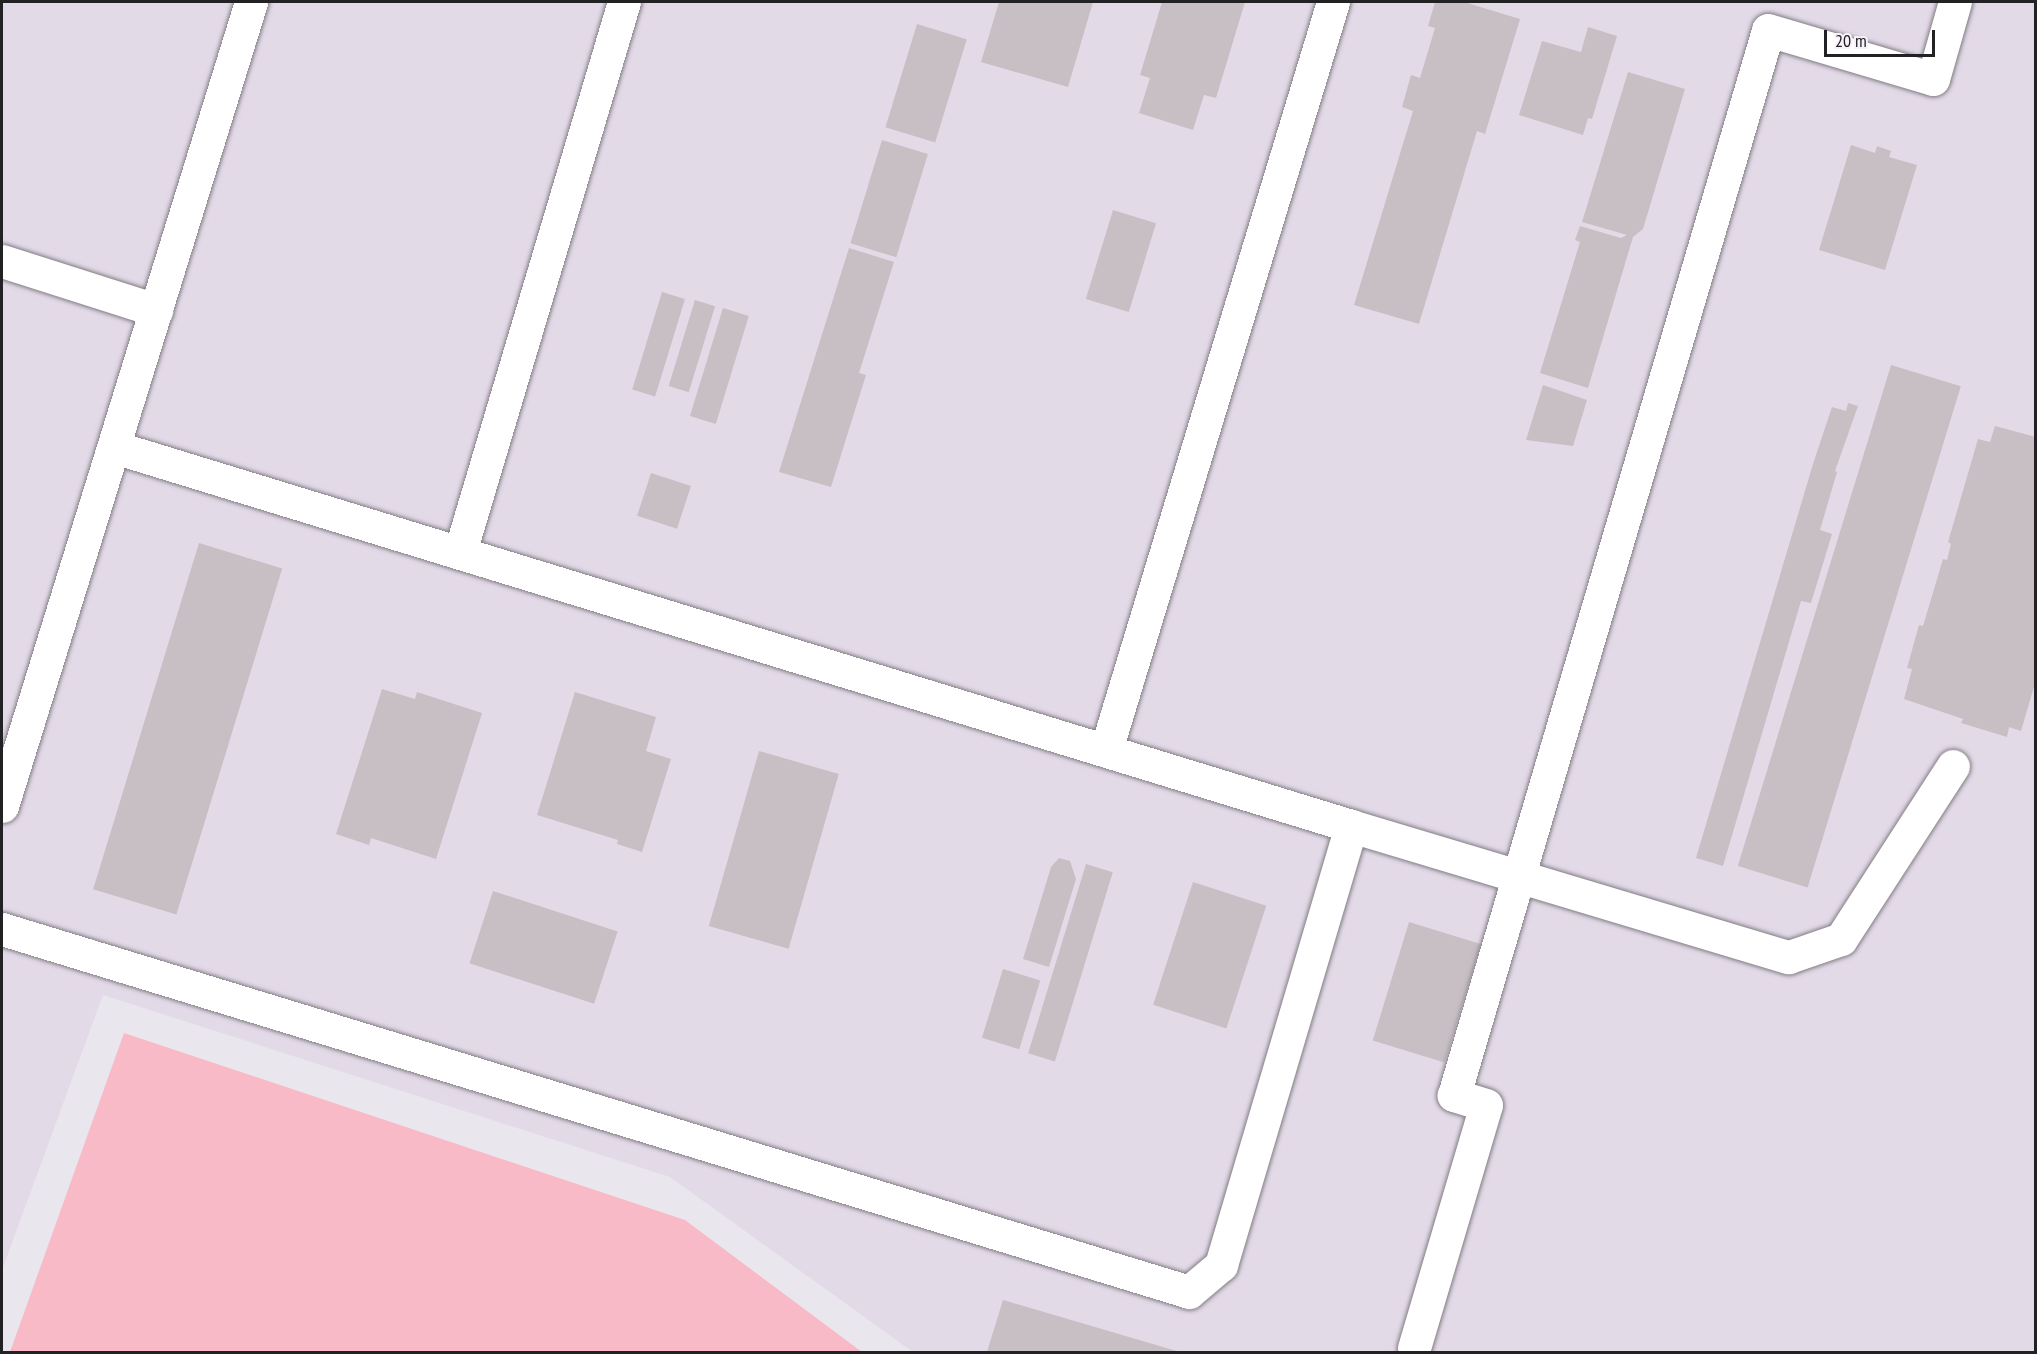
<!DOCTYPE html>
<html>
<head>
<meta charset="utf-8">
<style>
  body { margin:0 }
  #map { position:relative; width:2037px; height:1354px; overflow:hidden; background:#eae6ed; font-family:"PT Sans Narrow",sans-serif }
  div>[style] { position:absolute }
  .built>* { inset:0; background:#e3dae8 }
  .green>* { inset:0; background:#f9bac8 }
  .building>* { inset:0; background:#c7bfc4; transform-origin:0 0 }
  .roads { filter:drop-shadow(0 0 2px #817d83) drop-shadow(0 0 2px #817d83) }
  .minor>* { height:33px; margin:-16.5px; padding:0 16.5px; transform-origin:16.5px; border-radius:16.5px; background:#fff }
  span { translate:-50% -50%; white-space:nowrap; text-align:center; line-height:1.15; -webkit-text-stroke:4.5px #f8f3fa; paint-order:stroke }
  .frame { position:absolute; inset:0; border:3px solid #222123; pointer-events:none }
  .scale { position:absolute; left:1824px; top:30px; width:111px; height:27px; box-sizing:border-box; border:3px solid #222123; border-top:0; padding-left:8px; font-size:18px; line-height:21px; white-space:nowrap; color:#222123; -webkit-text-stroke:4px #f8f3fa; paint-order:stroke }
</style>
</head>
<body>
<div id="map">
  <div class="built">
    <div style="clip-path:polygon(2px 2px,2035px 2px,2035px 1352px,913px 1352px,670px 1177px,103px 995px,2px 1270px)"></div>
  </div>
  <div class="green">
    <div style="clip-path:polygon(124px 1033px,685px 1220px,862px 1352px,10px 1352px)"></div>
  </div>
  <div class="building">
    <div style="clip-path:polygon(999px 2px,1093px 2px,1068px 87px,981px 62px)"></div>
    <div style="clip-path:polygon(1162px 2px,1245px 2px,1216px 98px,1204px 95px,1193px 130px,1139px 113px,1150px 78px,1140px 75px)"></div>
    <div style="clip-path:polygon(1435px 2px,1464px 2px,1520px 19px,1485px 134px,1477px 131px,1419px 324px,1354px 305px,1413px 111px,1402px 107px,1411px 75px,1420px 78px,1435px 28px,1428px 26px)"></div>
    <div style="left:917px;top:24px;width:52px;height:108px;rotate:17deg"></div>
    <div style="clip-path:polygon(1588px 27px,1617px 36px,1592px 119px,1588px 118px,1583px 135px,1519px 115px,1542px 41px,1581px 52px)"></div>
    <div style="clip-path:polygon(1628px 72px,1685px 89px,1643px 229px,1633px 237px,1588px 388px,1540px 373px,1580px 242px,1575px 240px,1580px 226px,1621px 238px,1627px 235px,1582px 222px)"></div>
    <div style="left:882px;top:140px;width:48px;height:108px;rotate:17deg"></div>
    <div style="clip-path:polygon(1851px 145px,1875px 153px,1877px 146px,1891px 151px,1889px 157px,1917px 165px,1885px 270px,1819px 250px)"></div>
    <div style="left:1113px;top:210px;width:45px;height:93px;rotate:17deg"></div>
    <div style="clip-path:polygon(849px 248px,894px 262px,859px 373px,866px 375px,831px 487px,779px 472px)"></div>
    <div style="left:662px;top:292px;width:24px;height:102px;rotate:17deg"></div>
    <div style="left:695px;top:300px;width:21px;height:90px;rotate:17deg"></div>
    <div style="left:723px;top:308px;width:27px;height:113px;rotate:17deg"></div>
    <div style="left:1891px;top:365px;width:73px;height:524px;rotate:17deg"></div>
    <div style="clip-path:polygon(1543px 385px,1587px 400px,1573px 446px,1526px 440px)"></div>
    <div style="clip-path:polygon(1848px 403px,1858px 406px,1835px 471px,1837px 472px,1820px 530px,1832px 534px,1811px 603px,1801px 601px,1723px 866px,1696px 858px,1813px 464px,1832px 407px,1846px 411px)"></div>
    <div style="clip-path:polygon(1995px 426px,2036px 437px,2036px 680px,2021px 731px,2009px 727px,2007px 737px,1961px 723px,1963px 719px,1904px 699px,1912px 669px,1907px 668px,1919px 625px,1923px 626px,1943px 559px,1947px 560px,1951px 544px,1948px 542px,1978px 439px,1990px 442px)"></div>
    <div style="left:651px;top:473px;width:42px;height:45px;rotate:18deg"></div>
    <div style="left:199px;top:543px;width:87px;height:362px;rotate:17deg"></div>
    <div style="clip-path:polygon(382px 689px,415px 699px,417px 692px,482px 713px,436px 859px,371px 838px,369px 845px,336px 834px)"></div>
    <div style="clip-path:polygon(575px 692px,656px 717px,646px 751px,671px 759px,642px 852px,617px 844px,618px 840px,537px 815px)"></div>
    <div style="left:759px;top:751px;width:83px;height:182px;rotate:16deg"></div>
    <div style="clip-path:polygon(1059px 858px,1070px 861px,1076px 879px,1049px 967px,1023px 959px,1051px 867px)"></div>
    <div style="left:1086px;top:864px;width:28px;height:198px;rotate:17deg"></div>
    <div style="left:1193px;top:882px;width:77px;height:129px;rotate:18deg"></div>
    <div style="left:493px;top:891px;width:131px;height:76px;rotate:18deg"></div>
    <div style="left:1409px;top:922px;width:75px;height:124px;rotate:17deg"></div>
    <div style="left:1003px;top:969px;width:39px;height:72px;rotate:17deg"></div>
    <div style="clip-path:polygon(1003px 1300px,1180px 1352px,987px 1352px)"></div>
  </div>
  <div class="roads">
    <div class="minor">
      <div style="left:2px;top:261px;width:162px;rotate:17.7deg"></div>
      <div style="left:114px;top:447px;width:1294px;rotate:17.03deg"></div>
      <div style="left:1351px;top:826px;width:457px;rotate:16.7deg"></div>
      <div style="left:1789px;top:957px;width:55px;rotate:-19.1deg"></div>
      <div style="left:1841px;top:939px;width:206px;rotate:-57.1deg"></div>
      <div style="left:460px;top:552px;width:574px;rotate:-73.4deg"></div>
      <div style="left:1106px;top:750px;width:782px;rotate:-73.12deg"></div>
      <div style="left:2px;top:806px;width:842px;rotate:-72.79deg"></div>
      <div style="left:2px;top:929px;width:1241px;rotate:17deg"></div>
      <div style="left:1189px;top:1292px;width:42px;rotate:-40.2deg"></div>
      <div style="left:1221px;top:1265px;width:458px;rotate:-73.5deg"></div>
      <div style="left:1414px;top:1348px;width:253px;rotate:-73.5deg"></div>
      <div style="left:1486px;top:1105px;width:34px;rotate:-163deg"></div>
      <div style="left:1454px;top:1095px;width:1110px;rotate:-73.57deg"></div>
      <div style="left:1768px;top:30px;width:172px;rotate:16.5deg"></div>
      <div style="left:1933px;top:79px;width:80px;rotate:-74.1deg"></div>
    </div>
  </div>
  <div class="frame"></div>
  <div class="scale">20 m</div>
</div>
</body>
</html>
